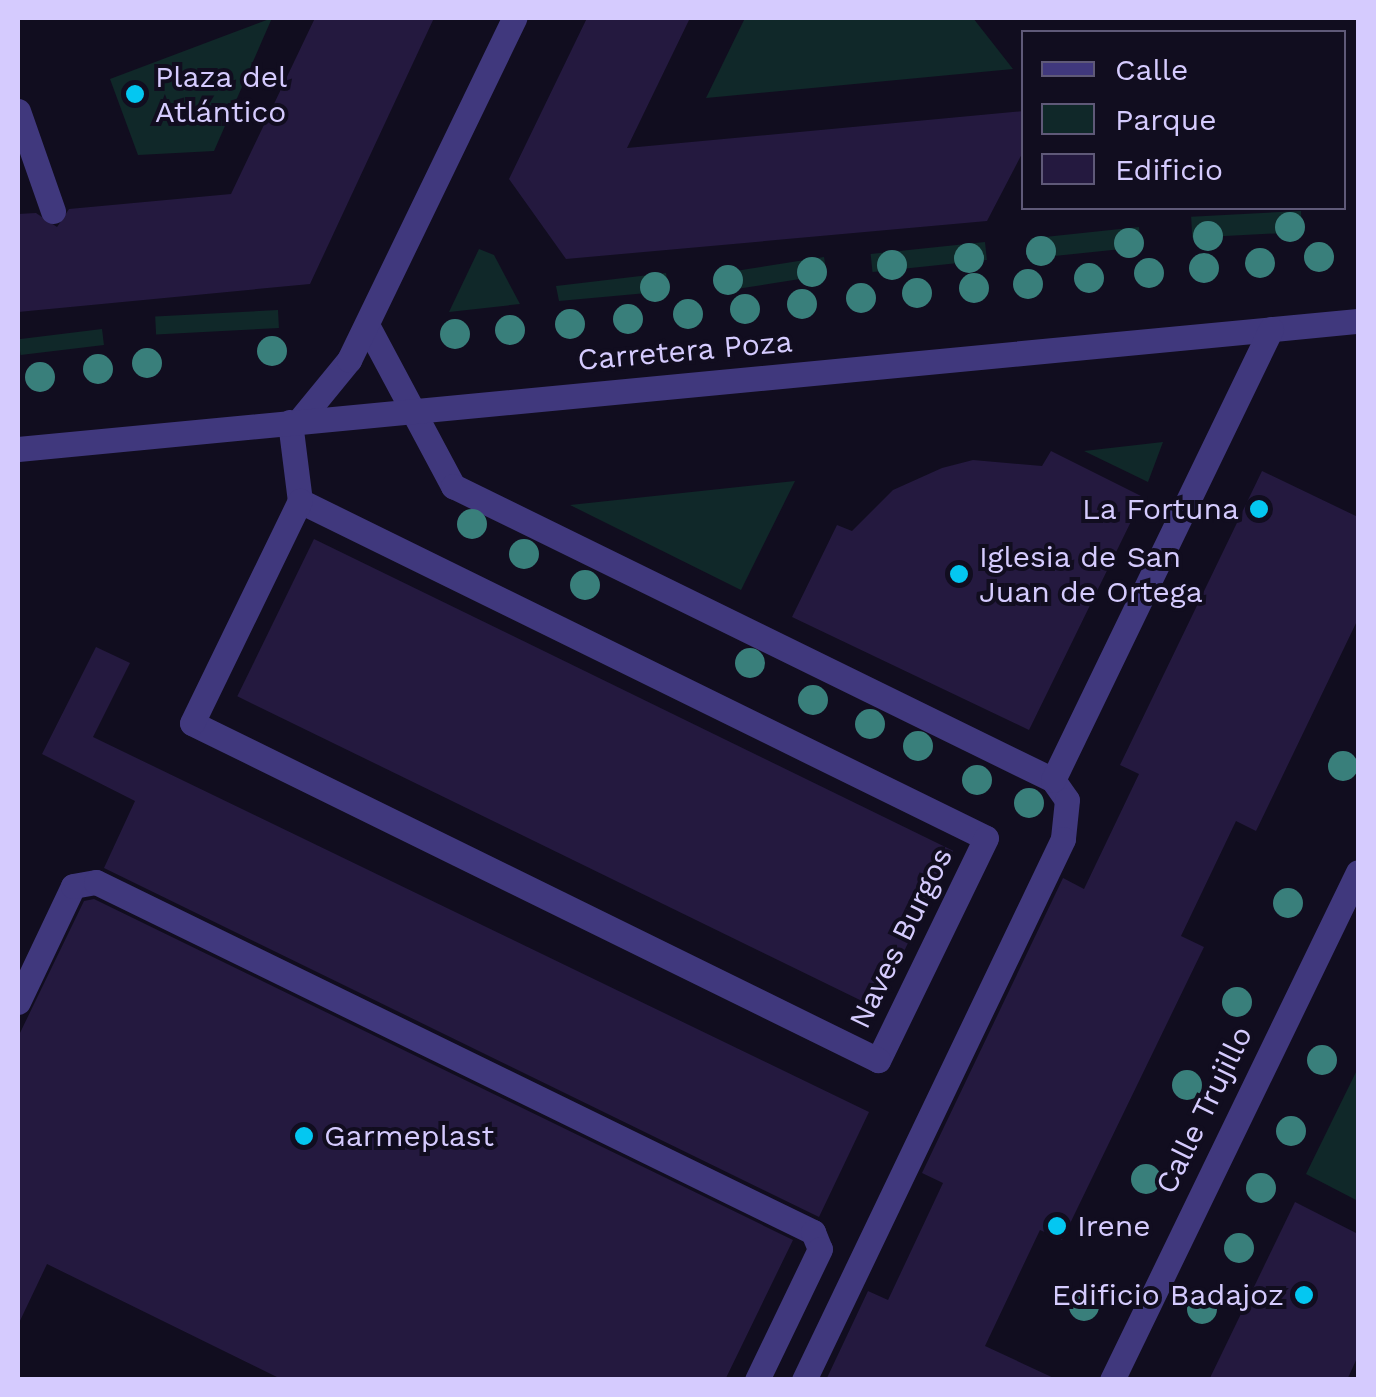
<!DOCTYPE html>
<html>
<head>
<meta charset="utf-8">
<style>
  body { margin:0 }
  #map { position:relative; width:1376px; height:1397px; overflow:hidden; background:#110d1f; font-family:"Work Sans",sans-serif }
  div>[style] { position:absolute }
  .green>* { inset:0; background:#102829; transform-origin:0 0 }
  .building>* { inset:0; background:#24193f; transform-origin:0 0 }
  .minor>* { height:25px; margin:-12.5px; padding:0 12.5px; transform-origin:12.5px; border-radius:12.5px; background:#40387d }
  .trees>* { width:30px; height:30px; margin:-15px; border-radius:50%; background:#397f7b }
  .dots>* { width:28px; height:28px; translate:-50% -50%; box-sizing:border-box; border:5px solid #110d1f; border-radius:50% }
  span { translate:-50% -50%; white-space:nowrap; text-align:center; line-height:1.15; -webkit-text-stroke:8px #110d1f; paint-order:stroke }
  .poi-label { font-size:30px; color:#d5cbfe }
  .left { translate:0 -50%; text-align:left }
  .right { translate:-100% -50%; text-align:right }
  .street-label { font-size:30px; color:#d5cbfe }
  .frame { position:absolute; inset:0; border:20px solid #d5cbfe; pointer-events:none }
  .legend { position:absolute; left:1021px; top:30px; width:325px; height:180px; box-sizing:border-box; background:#110d1f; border:2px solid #5f5978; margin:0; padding:12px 18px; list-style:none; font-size:30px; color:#d5cbfe }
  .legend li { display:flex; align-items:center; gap:20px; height:50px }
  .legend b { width:50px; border:2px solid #5f5978 }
</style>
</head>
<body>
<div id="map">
  <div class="green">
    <div style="clip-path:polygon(272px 18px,214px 151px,138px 155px,110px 79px)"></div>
    <div style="clip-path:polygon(745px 18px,973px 18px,1013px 69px,706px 98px)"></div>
    <div style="left:1301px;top:211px;width:21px;height:110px;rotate:87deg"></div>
    <div style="left:1139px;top:227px;width:20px;height:109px;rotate:84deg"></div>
    <div style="left:985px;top:242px;width:18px;height:115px;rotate:84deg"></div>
    <div style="clip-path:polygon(479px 249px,494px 255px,520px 304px,449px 312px)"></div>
    <div style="left:824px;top:257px;width:18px;height:109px;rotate:81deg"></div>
    <div style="clip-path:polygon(666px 273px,669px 291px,559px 301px,556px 286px)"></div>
    <div style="left:278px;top:310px;width:18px;height:123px;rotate:87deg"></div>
    <div style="left:102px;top:329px;width:16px;height:84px;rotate:83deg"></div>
    <div style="clip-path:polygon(1163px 442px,1148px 482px,1084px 451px)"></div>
    <div style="clip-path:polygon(795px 481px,741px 590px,570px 505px)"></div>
    <div style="clip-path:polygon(1358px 1068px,1358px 1201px,1306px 1174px)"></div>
  </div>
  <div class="building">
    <div style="clip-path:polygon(315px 18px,434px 18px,310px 284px,18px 312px,18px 214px,36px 213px,57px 227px,69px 209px,231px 194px)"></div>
    <div style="clip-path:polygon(587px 18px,690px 18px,627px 148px,1024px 111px,1024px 150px,987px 221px,566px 259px,509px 179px)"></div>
    <div style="clip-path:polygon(1051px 451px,1143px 497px,1029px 730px,792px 617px,837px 525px,852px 531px,893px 490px,942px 468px,973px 460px,1042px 466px)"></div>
    <div style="clip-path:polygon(1262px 471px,1358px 517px,1358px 619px,1256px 831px,1236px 821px,1181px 936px,1204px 947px,1062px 1240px,1040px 1230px,985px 1346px,1058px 1380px,826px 1380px,868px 1291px,888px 1300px,943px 1183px,922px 1173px,1063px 878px,1084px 889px,1139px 774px,1120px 765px)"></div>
    <div style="left:314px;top:539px;width:711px;height:175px;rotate:26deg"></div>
    <div style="clip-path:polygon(96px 647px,130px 663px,93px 737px,869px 1112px,819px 1217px,104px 868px,135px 801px,42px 754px)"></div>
    <div style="clip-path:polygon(94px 899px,793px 1240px,725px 1380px,283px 1380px,47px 1264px,18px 1325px,18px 1037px,84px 901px)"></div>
    <div style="clip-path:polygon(1295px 1202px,1358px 1234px,1358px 1356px,1347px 1380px,1209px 1380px)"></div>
  </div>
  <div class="minor">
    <div style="left:18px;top:111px;width:106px;rotate:70.7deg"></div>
    <div style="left:367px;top:325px;width:183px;rotate:61.9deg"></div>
    <div style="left:453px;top:486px;width:668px;rotate:26.1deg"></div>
    <div style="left:1053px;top:780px;width:24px;rotate:55deg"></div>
    <div style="left:1067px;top:800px;width:39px;rotate:96deg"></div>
    <div style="left:1063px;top:839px;width:600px;rotate:115.58deg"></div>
    <div style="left:299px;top:421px;width:79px;rotate:-50.7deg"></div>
    <div style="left:349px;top:360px;width:380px;rotate:-64.2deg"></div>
    <div style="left:290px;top:422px;width:80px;rotate:82.8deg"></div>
    <div style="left:18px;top:449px;width:1346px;rotate:-5.46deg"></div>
    <div style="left:300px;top:501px;width:764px;rotate:26.16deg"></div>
    <div style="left:986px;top:838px;width:247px;rotate:115.9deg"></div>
    <div style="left:878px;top:1060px;width:764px;rotate:-153.84deg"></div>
    <div style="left:192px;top:723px;width:247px;rotate:-64.1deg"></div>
    <div style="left:1053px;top:780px;width:501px;rotate:-64.2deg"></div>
    <div style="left:18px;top:1002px;width:128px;rotate:-64.6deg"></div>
    <div style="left:73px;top:886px;width:23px;rotate:-10deg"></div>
    <div style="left:96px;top:882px;width:798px;rotate:26.02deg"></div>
    <div style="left:813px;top:1232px;width:18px;rotate:68deg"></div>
    <div style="left:820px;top:1249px;width:145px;rotate:115.7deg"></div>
    <div style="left:1112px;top:1380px;width:564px;rotate:-64.16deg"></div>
  </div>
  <div class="trees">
    <div style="left:1290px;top:227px"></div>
    <div style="left:1208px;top:236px"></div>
    <div style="left:1129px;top:243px"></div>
    <div style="left:1041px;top:251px"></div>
    <div style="left:1319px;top:257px"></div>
    <div style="left:969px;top:258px"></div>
    <div style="left:1260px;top:263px"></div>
    <div style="left:892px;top:265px"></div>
    <div style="left:1204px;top:268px"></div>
    <div style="left:812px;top:272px"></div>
    <div style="left:1149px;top:273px"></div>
    <div style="left:1089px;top:278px"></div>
    <div style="left:728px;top:280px"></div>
    <div style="left:1028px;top:284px"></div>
    <div style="left:655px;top:287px"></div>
    <div style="left:974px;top:288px"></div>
    <div style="left:917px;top:293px"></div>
    <div style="left:861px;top:298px"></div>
    <div style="left:802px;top:304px"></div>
    <div style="left:745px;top:309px"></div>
    <div style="left:688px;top:314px"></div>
    <div style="left:628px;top:319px"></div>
    <div style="left:570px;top:324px"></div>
    <div style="left:510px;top:330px"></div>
    <div style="left:455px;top:334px"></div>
    <div style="left:272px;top:351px"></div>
    <div style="left:147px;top:363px"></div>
    <div style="left:98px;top:369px"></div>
    <div style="left:40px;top:377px"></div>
    <div style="left:472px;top:524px"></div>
    <div style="left:524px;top:554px"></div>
    <div style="left:585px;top:585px"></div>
    <div style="left:750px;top:663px"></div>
    <div style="left:813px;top:700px"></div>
    <div style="left:870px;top:724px"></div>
    <div style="left:918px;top:746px"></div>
    <div style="left:1343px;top:766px"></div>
    <div style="left:977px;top:780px"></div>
    <div style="left:1029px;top:803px"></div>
    <div style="left:1288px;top:903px"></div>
    <div style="left:1237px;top:1002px"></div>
    <div style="left:1322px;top:1060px"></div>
    <div style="left:1187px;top:1085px"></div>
    <div style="left:1291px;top:1131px"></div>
    <div style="left:1146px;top:1179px"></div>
    <div style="left:1261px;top:1188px"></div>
    <div style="left:1239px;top:1248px"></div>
    <div style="left:1084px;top:1306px"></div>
    <div style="left:1202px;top:1309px"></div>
  </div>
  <div class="dots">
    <div style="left:135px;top:94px;background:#04c7f1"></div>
    <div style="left:1259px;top:509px;background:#04c7f1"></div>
    <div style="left:959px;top:574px;background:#04c7f1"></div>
    <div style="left:304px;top:1136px;background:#04c7f1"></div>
    <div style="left:1057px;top:1226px;background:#04c7f1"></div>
    <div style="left:1304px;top:1295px;background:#04c7f1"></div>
  </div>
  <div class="poi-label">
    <span class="left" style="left:155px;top:94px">Plaza del<br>Atlántico</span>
    <span class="right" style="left:1239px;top:509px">La Fortuna</span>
    <span class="left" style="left:979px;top:574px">Iglesia de San<br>Juan de Ortega</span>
    <span class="left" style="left:324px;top:1136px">Garmeplast</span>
    <span class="left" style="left:1077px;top:1226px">Irene</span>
    <span class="right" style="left:1284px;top:1295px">Edificio Badajoz</span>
  </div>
  <div class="street-label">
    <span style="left:685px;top:351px;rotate:-5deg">Carretera Poza</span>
    <span style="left:901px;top:938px;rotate:-64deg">Naves Burgos</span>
    <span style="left:1204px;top:1110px;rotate:-64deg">Calle Trujillo</span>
  </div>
  <div class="frame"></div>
  <ul class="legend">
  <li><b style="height:12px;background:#40387d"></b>Calle</li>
  <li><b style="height:28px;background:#102829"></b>Parque</li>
  <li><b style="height:28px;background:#24193f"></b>Edificio</li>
  </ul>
</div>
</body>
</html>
